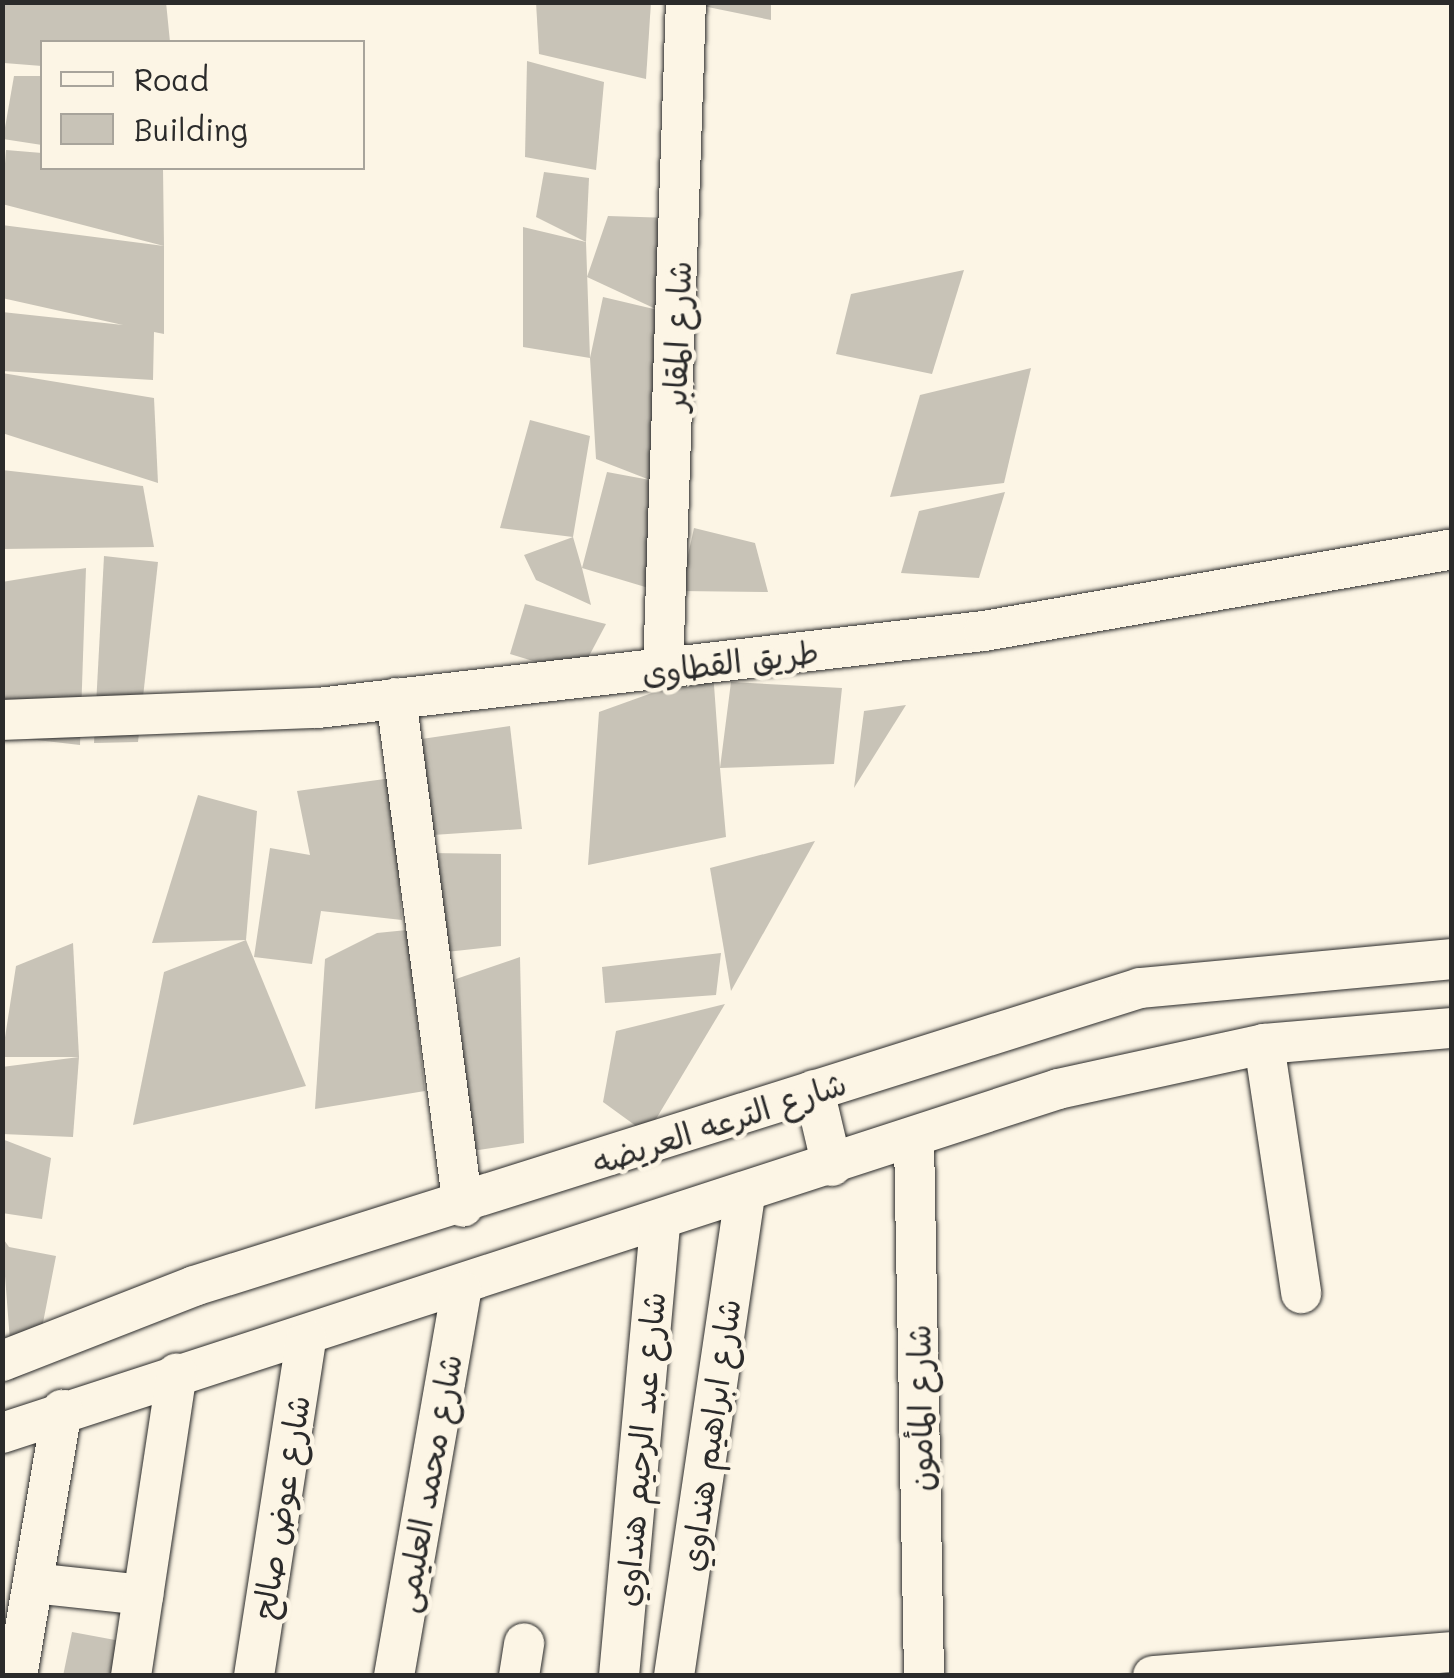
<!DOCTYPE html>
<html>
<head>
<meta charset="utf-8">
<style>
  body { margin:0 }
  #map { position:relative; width:1454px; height:1678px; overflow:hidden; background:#fcf5e5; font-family:Mali,"Playpen Sans Arabic",sans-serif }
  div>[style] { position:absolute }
  .building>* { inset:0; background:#c8c3b7 }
  .roads { filter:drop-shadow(0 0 2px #2b2b2b) drop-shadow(0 0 2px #2b2b2b) }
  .minor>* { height:40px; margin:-20px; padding:0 20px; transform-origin:20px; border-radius:20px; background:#fcf5e5 }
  span { translate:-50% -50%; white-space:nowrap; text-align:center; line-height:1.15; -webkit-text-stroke:9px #fcf5e5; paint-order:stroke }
  .street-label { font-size:32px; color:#2b2b2b }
  .frame { position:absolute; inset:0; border:5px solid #2b2b2b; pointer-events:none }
  .legend { position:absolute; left:40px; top:40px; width:325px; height:130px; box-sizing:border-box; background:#fcf5e5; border:2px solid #a8a49b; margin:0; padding:12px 18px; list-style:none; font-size:30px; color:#2b2b2b }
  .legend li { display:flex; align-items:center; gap:20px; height:50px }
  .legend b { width:50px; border:2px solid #a8a49b }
</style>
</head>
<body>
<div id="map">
  <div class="building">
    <div style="clip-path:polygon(2px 2px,166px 2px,170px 42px,42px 42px,42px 66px,4px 63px)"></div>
    <div style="clip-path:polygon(536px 2px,651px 2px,646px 79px,539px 54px)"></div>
    <div style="clip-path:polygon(693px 2px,771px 2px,771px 20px,693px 4px)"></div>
    <div style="clip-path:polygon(527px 61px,604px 82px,596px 170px,525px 157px)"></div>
    <div style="clip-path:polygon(14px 76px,42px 76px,42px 145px,3px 139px)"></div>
    <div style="clip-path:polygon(6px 150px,42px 153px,42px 168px,163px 168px,164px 246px,164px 334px,154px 332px,153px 380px,2px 371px,2px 312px,123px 325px,2px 298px,2px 225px,164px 246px,2px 204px)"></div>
    <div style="clip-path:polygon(544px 172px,589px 178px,586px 242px,536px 217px)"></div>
    <div style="clip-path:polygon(608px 216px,671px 218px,658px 310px,587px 277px)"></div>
    <div style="clip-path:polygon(523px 227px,586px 242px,590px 358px,603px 297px,658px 310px,652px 589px,582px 568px,591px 605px,536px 580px,524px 555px,573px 537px,500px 528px,530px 420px,590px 436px,573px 537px,582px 568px,607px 472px,650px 480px,596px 459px,590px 358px,523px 347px)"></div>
    <div style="clip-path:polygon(964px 270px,932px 374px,836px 354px,851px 294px)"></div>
    <div style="clip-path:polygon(1031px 368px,1004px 483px,890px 497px,920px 395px)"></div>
    <div style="clip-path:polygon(2px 373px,154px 398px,158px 483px,2px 433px)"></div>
    <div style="clip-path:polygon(2px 470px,143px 486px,154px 547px,2px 549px)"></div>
    <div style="clip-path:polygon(1005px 492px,979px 578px,901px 573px,919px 511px)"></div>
    <div style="clip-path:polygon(694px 528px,755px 543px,768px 592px,680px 591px)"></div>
    <div style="clip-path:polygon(104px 556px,158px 562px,138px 742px,94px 743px)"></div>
    <div style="clip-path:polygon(86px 568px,80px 745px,2px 736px,2px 582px)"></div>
    <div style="clip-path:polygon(525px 604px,606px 624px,579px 675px,510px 654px)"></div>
    <div style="clip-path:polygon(713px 671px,720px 768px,731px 682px,842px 688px,834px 764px,720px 768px,726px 837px,588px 865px,599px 712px)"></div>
    <div style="clip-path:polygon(906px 705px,854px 788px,864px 711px)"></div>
    <div style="clip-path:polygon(510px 726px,522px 829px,433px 835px,408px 741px)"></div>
    <div style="clip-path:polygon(392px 778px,402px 920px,321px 911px,312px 964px,254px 957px,270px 848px,310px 855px,297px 791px)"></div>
    <div style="clip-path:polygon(198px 795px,257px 811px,246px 940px,152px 943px)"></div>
    <div style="clip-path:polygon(815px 841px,731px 991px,710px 868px)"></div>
    <div style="clip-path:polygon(430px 853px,501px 854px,501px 946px,437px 953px)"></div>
    <div style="clip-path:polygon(407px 930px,425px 1091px,315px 1109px,325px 959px,377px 933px)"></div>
    <div style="clip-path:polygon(246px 940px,306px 1086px,133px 1125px,164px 972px)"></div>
    <div style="clip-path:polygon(73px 943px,79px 1057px,2px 1057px,16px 966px)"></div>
    <div style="clip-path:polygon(721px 953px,716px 995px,605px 1003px,602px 967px)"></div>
    <div style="clip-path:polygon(520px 957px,524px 1143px,472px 1151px,456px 979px)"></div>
    <div style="clip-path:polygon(725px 1004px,647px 1134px,603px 1102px,616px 1031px)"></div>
    <div style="clip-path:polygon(79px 1057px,73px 1137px,2px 1134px,2px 1067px)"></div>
    <div style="clip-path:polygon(2px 1139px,51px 1158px,42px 1219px,2px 1213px)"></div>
    <div style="clip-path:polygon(2px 1237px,9px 1247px,56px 1256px,34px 1369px,13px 1380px)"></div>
    <div style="clip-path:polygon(72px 1632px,126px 1642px,119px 1676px,63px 1676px)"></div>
  </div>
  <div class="roads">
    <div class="minor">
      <div style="left:663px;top:669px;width:667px;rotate:-88.03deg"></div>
      <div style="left:396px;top:698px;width:513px;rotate:82.5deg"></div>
      <div style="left:2px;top:720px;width:316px;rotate:-2.2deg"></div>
      <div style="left:318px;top:708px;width:670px;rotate:-6.6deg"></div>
      <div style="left:984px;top:631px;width:475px;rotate:-9.9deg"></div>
      <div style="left:1264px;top:1044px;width:252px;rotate:81.5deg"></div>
      <div style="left:814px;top:1090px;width:78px;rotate:76.7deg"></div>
      <div style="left:914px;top:1140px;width:536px;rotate:88.93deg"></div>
      <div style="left:2px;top:1361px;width:206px;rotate:-21.3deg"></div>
      <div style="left:194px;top:1286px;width:992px;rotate:-17.48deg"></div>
      <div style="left:1140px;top:988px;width:313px;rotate:-5.3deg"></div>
      <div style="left:2px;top:1433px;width:1111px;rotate:-18.04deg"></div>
      <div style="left:1058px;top:1089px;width:211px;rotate:-12.3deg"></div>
      <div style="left:1264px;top:1044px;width:189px;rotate:-4.9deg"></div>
      <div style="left:33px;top:1583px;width:111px;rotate:6.2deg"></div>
      <div style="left:17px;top:1676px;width:270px;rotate:-80.4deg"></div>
      <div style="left:131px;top:1676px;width:306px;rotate:-81.4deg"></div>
      <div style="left:254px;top:1676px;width:341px;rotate:-81.2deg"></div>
      <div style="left:394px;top:1676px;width:391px;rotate:-80.1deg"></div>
      <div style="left:519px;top:1676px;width:33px;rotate:-81deg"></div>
      <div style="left:619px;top:1676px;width:456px;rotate:-84.8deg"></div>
      <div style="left:674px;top:1676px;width:486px;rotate:-81.6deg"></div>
      <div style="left:1153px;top:1676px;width:300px;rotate:-4.6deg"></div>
    </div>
  </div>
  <div class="street-label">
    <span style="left:676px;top:336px;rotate:-88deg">شارع المقابر</span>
    <span style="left:730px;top:661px;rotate:-7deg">طريق القطاوى</span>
    <span style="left:719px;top:1122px;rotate:-18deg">شارع الترعه العريضه</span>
    <span style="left:919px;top:1408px;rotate:-91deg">شارع المأمون</span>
    <span style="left:709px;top:1435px;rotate:-82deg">شارع ابراهيم هنداوي</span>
    <span style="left:639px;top:1449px;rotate:-85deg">شارع عبد الرحيم هنداوي</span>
    <span style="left:427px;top:1483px;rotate:-80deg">شارع محمد العليمى</span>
    <span style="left:280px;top:1507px;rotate:-81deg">شارع عوض صالح</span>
  </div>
  <div class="frame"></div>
  <ul class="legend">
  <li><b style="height:12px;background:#fcf5e5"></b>Road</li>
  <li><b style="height:28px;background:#c8c3b7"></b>Building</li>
  </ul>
</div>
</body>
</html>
